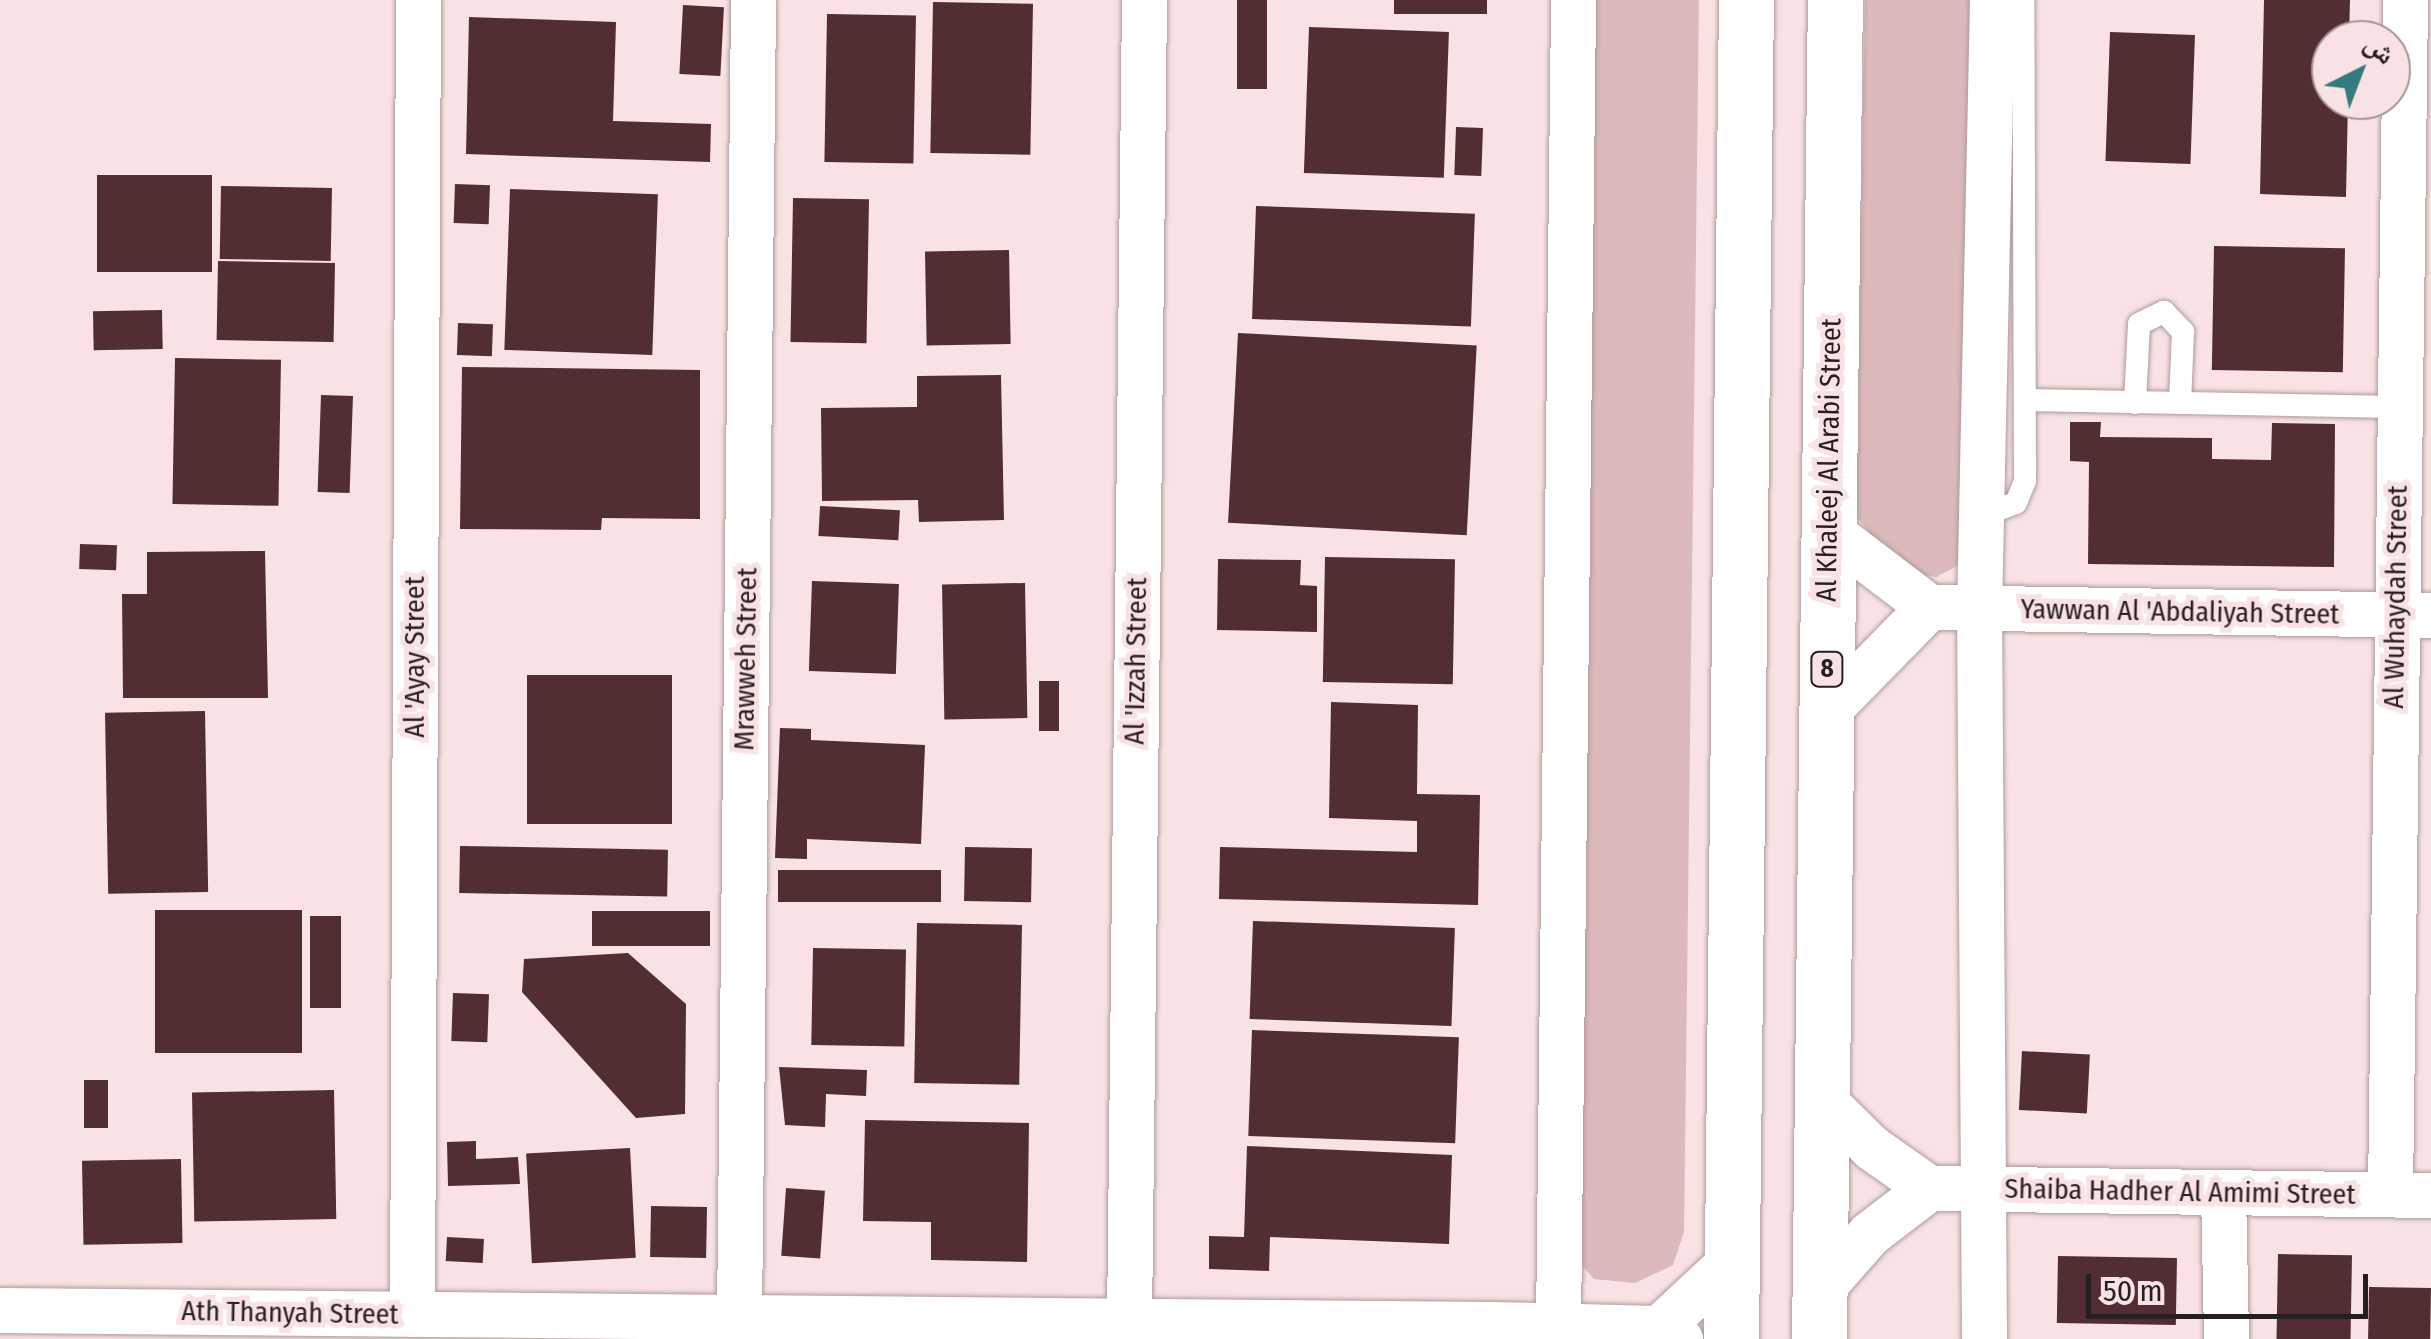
<!DOCTYPE html>
<html>
<head>
<meta charset="utf-8">
<style>
  body { margin:0 }
  #map { position:relative; width:2431px; height:1339px; overflow:hidden; background:#f8e2e4; font-family:"Fira Sans Condensed","Noto Naskh Arabic",sans-serif }
  div>[style] { position:absolute }
  .green>* { inset:0; background:#dcb9bb }
  .building>* { inset:0; background:#522d31; transform-origin:0 0 }
  .roads { filter:drop-shadow(0 0 2px #af9a9b) drop-shadow(0 0 2px #af9a9b) }
  .service>* { height:22px; margin:-11px; padding:0 11px; transform-origin:11px; border-radius:11px; background:#fff }
  .minor>* { height:45px; margin:-22.5px; padding:0 22.5px; transform-origin:22.5px; border-radius:22.5px; background:#fff }
  .trunk>* { height:55px; margin:-27.5px; padding:0 27.5px; transform-origin:27.5px; border-radius:27.5px; background:#fff }
  span { translate:-50% -50%; white-space:nowrap; text-align:center; line-height:1.15; -webkit-text-stroke:10px #f8e2e4; paint-order:stroke }
  .shield-label span { padding:2px 8px; background:#f8e2e4; border:2px solid; border-radius:8px; -webkit-text-stroke-width:0 }
  .shield-label { font-size:25px; color:#261e1f; font-weight:700 }
  .street-label { font-size:28px; color:#261e1f }
  .north { position:absolute; left:2311px; top:20px; width:100px; height:100px; box-sizing:border-box; background:#f8e2e4; border:2px solid #a49495; border-radius:50%; rotate:42deg; font-size:28px; font-weight:700; line-height:40px; text-align:center; color:#261e1f }
  .north::after { content:''; display:block; margin:auto; width:35px; height:45px; background:#327b7f; clip-path:polygon(50% 0,100% 100%,50% 72%,0 100%) }
  .scale { position:absolute; left:2086px; top:1274px; width:282px; height:45px; box-sizing:border-box; border:5px solid #261e1f; border-top:0; padding-left:12px; font-size:30px; line-height:35px; white-space:nowrap; color:#261e1f; -webkit-text-stroke:8px #f8e2e4; paint-order:stroke }
</style>
</head>
<body>
<div id="map">
  <div class="green">
    <div style="clip-path:polygon(1576px 0,1699px 0,1684px 1232px,1673px 1265px,1635px 1283px,1594px 1279px,1566px 1247px)"></div>
    <div style="clip-path:polygon(1865px 0,1983px 0,1959px 565px,1936px 577px,1902px 573px,1856px 516px)"></div>
  </div>
  <div class="building">
    <div style="left:1237px;top:0;width:30px;height:89px"></div>
    <div style="left:1394px;top:0;width:93px;height:14px"></div>
    <div style="clip-path:polygon(2264px 0,2350px 0,2349px 40px,2331px 40px,2331px 100px,2348px 100px,2346px 197px,2260px 194px)"></div>
    <div style="left:933px;top:2px;width:100px;height:151px;rotate:1deg"></div>
    <div style="left:683px;top:5px;width:41px;height:69px;rotate:3deg"></div>
    <div style="left:827px;top:14px;width:89px;height:148px;rotate:1deg"></div>
    <div style="clip-path:polygon(469px 17px,616px 22px,613px 121px,711px 124px,710px 162px,466px 154px)"></div>
    <div style="left:1309px;top:27px;width:140px;height:146px;rotate:2deg"></div>
    <div style="left:2110px;top:32px;width:85px;height:129px;rotate:2deg"></div>
    <div style="left:1456px;top:127px;width:27px;height:48px;rotate:2deg"></div>
    <div style="left:97px;top:175px;width:115px;height:97px"></div>
    <div style="left:455px;top:184px;width:35px;height:39px;rotate:2deg"></div>
    <div style="left:221px;top:186px;width:111px;height:73px;rotate:1deg"></div>
    <div style="left:510px;top:189px;width:148px;height:161px;rotate:2deg"></div>
    <div style="left:793px;top:198px;width:76px;height:144px;rotate:1deg"></div>
    <div style="left:1256px;top:206px;width:219px;height:113px;rotate:2deg"></div>
    <div style="left:2214px;top:246px;width:131px;height:124px;rotate:1deg"></div>
    <div style="left:1009px;top:250px;width:94px;height:84px;rotate:89deg"></div>
    <div style="left:218px;top:261px;width:117px;height:79px;rotate:1deg"></div>
    <div style="left:162px;top:310px;width:39px;height:69px;rotate:89deg"></div>
    <div style="left:458px;top:323px;width:35px;height:32px;rotate:2deg"></div>
    <div style="left:1238px;top:333px;width:239px;height:190px;rotate:3deg"></div>
    <div style="left:175px;top:358px;width:106px;height:146px;rotate:1deg"></div>
    <div style="clip-path:polygon(462px 367px,700px 370px,700px 519px,602px 518px,601px 530px,460px 529px)"></div>
    <div style="clip-path:polygon(1001px 375px,1004px 520px,919px 522px,918px 500px,822px 501px,821px 408px,917px 407px,917px 376px)"></div>
    <div style="left:321px;top:395px;width:32px;height:97px;rotate:2deg"></div>
    <div style="clip-path:polygon(2070px 422px,2101px 422px,2100px 437px,2212px 438px,2212px 459px,2271px 460px,2272px 423px,2335px 424px,2334px 567px,2088px 564px,2089px 462px,2070px 461px)"></div>
    <div style="left:820px;top:506px;width:80px;height:30px;rotate:3deg"></div>
    <div style="left:80px;top:544px;width:37px;height:25px;rotate:2deg"></div>
    <div style="clip-path:polygon(265px 551px,268px 698px,123px 698px,122px 594px,147px 594px,147px 552px)"></div>
    <div style="left:1325px;top:557px;width:130px;height:125px;rotate:1deg"></div>
    <div style="clip-path:polygon(1218px 559px,1301px 560px,1300px 585px,1317px 586px,1317px 632px,1217px 630px)"></div>
    <div style="left:812px;top:581px;width:87px;height:90px;rotate:2deg"></div>
    <div style="left:1025px;top:583px;width:135px;height:83px;rotate:89deg"></div>
    <div style="left:527px;top:675px;width:145px;height:149px"></div>
    <div style="left:1039px;top:681px;width:20px;height:50px"></div>
    <div style="clip-path:polygon(1331px 702px,1418px 705px,1417px 794px,1480px 795px,1478px 905px,1219px 899px,1220px 847px,1417px 852px,1417px 821px,1329px 818px)"></div>
    <div style="left:205px;top:711px;width:181px;height:100px;rotate:89deg"></div>
    <div style="clip-path:polygon(780px 728px,811px 729px,811px 740px,925px 745px,921px 844px,807px 839px,807px 859px,775px 858px)"></div>
    <div style="left:460px;top:846px;width:208px;height:47px;rotate:1deg"></div>
    <div style="left:965px;top:847px;width:67px;height:54px;rotate:1deg"></div>
    <div style="left:778px;top:870px;width:163px;height:32px"></div>
    <div style="left:155px;top:910px;width:147px;height:143px"></div>
    <div style="left:592px;top:911px;width:118px;height:35px"></div>
    <div style="left:310px;top:916px;width:31px;height:92px"></div>
    <div style="left:1253px;top:921px;width:202px;height:98px;rotate:2deg"></div>
    <div style="left:917px;top:923px;width:105px;height:160px;rotate:1deg"></div>
    <div style="left:813px;top:948px;width:93px;height:97px;rotate:1deg"></div>
    <div style="clip-path:polygon(628px 953px,686px 1004px,685px 1114px,636px 1118px,522px 992px,524px 959px)"></div>
    <div style="left:453px;top:993px;width:36px;height:48px;rotate:2deg"></div>
    <div style="left:1252px;top:1030px;width:207px;height:106px;rotate:2deg"></div>
    <div style="left:2022px;top:1051px;width:68px;height:59px;rotate:3deg"></div>
    <div style="clip-path:polygon(779px 1067px,867px 1070px,866px 1096px,826px 1094px,825px 1127px,785px 1125px)"></div>
    <div style="left:84px;top:1080px;width:24px;height:48px"></div>
    <div style="left:334px;top:1090px;width:129px;height:142px;rotate:89deg"></div>
    <div style="clip-path:polygon(865px 1120px,1029px 1123px,1027px 1262px,931px 1260px,931px 1222px,863px 1221px)"></div>
    <div style="clip-path:polygon(476px 1141px,476px 1159px,518px 1157px,520px 1184px,448px 1186px,447px 1142px)"></div>
    <div style="clip-path:polygon(1247px 1146px,1452px 1155px,1449px 1244px,1270px 1237px,1269px 1271px,1209px 1269px,1209px 1236px,1244px 1237px)"></div>
    <div style="left:630px;top:1148px;width:110px;height:104px;rotate:87deg"></div>
    <div style="left:181px;top:1159px;width:84px;height:99px;rotate:89deg"></div>
    <div style="left:786px;top:1188px;width:39px;height:68px;rotate:4deg"></div>
    <div style="left:651px;top:1206px;width:56px;height:51px;rotate:1deg"></div>
    <div style="left:447px;top:1237px;width:37px;height:24px;rotate:3deg"></div>
    <div style="left:2278px;top:1254px;width:74px;height:85px;rotate:1deg"></div>
    <div style="left:2058px;top:1256px;width:119px;height:67px;rotate:1deg"></div>
    <div style="left:2369px;top:1287px;width:62px;height:52px;rotate:1deg"></div>
  </div>
  <div class="roads">
    <div class="service">
      <div style="left:2025px;top:400px;width:373px;rotate:1.1deg"></div>
      <div style="left:2135px;top:403px;width:79px;rotate:-87.1deg"></div>
      <div style="left:2139px;top:324px;width:28px;rotate:-26deg"></div>
      <div style="left:2164px;top:312px;width:28px;rotate:46deg"></div>
      <div style="left:2183px;top:332px;width:71px;rotate:92.4deg"></div>
      <div style="left:1982px;top:516px;width:36px;rotate:-21deg"></div>
      <div style="left:2016px;top:503px;width:24px;rotate:-68deg"></div>
      <div style="left:2025px;top:481px;width:481px;rotate:-90.2deg"></div>
    </div>
    <div class="minor">
      <div style="left:1828px;top:530px;width:127px;rotate:37.3deg"></div>
      <div style="left:1929px;top:607px;width:502px;rotate:0.91deg"></div>
      <div style="left:1826px;top:712px;width:147px;rotate:-45.6deg"></div>
      <div style="left:1822px;top:1099px;width:70px;rotate:44.4deg"></div>
      <div style="left:1872px;top:1148px;width:70px;rotate:35.1deg"></div>
      <div style="left:1929px;top:1188px;width:502px;rotate:0.8deg"></div>
      <div style="left:2223px;top:1192px;width:147px;rotate:88.8deg"></div>
      <div style="left:2390px;top:1194px;width:1194px;rotate:-89.28deg"></div>
      <div style="left:1820px;top:1290px;width:74px;rotate:-48.8deg"></div>
      <div style="left:1869px;top:1234px;width:76px;rotate:-37.5deg"></div>
      <div style="left:0;top:1310px;width:1491px;rotate:0.54deg"></div>
      <div style="left:1491px;top:1324px;width:168px;rotate:1.4deg"></div>
      <div style="left:1659px;top:1328px;width:24px;rotate:28deg"></div>
      <div style="left:412px;top:1314px;width:1314px;rotate:-89.74deg"></div>
      <div style="left:739px;top:1318px;width:1318px;rotate:-89.39deg"></div>
      <div style="left:1129px;top:1322px;width:1322px;rotate:-89.35deg"></div>
      <div style="left:1558px;top:1327px;width:1327px;rotate:-89.35deg"></div>
      <div style="left:1659px;top:1328px;width:100px;rotate:-43deg"></div>
      <div style="left:1984px;top:1339px;width:729px;rotate:-90.39deg"></div>
      <div style="left:1979px;top:610px;width:610px;rotate:-88.78deg"></div>
    </div>
    <div class="trunk">
      <div style="left:1731px;top:1339px;width:1339px;rotate:-89.36deg"></div>
      <div style="left:1819px;top:1339px;width:1339px;rotate:-89.32deg"></div>
    </div>
  </div>
  <div class="shield-label">
    <span style="left:1827px;top:669px">8</span>
  </div>
  <div class="street-label">
    <span style="left:1829px;top:460px;rotate:-89deg">Al Khaleej Al Arabi Street</span>
    <span style="left:2396px;top:597px;rotate:-89deg">Al Wuhaydah Street</span>
    <span style="left:2180px;top:612px;rotate:1deg">Yawwan Al 'Abdaliyah Street</span>
    <span style="left:415px;top:657px;rotate:-90deg">Al 'Ayay Street</span>
    <span style="left:746px;top:659px;rotate:-89deg">Mrawweh Street</span>
    <span style="left:1136px;top:661px;rotate:-89deg">Al 'Izzah Street</span>
    <span style="left:2180px;top:1192px;rotate:1deg">Shaiba Hadher Al Amimi Street</span>
    <span style="left:290px;top:1313px;rotate:1deg">Ath Thanyah Street</span>
  </div>
  <div class="north">ش</div>
  <div class="scale">50 m</div>
</div>
</body>
</html>
